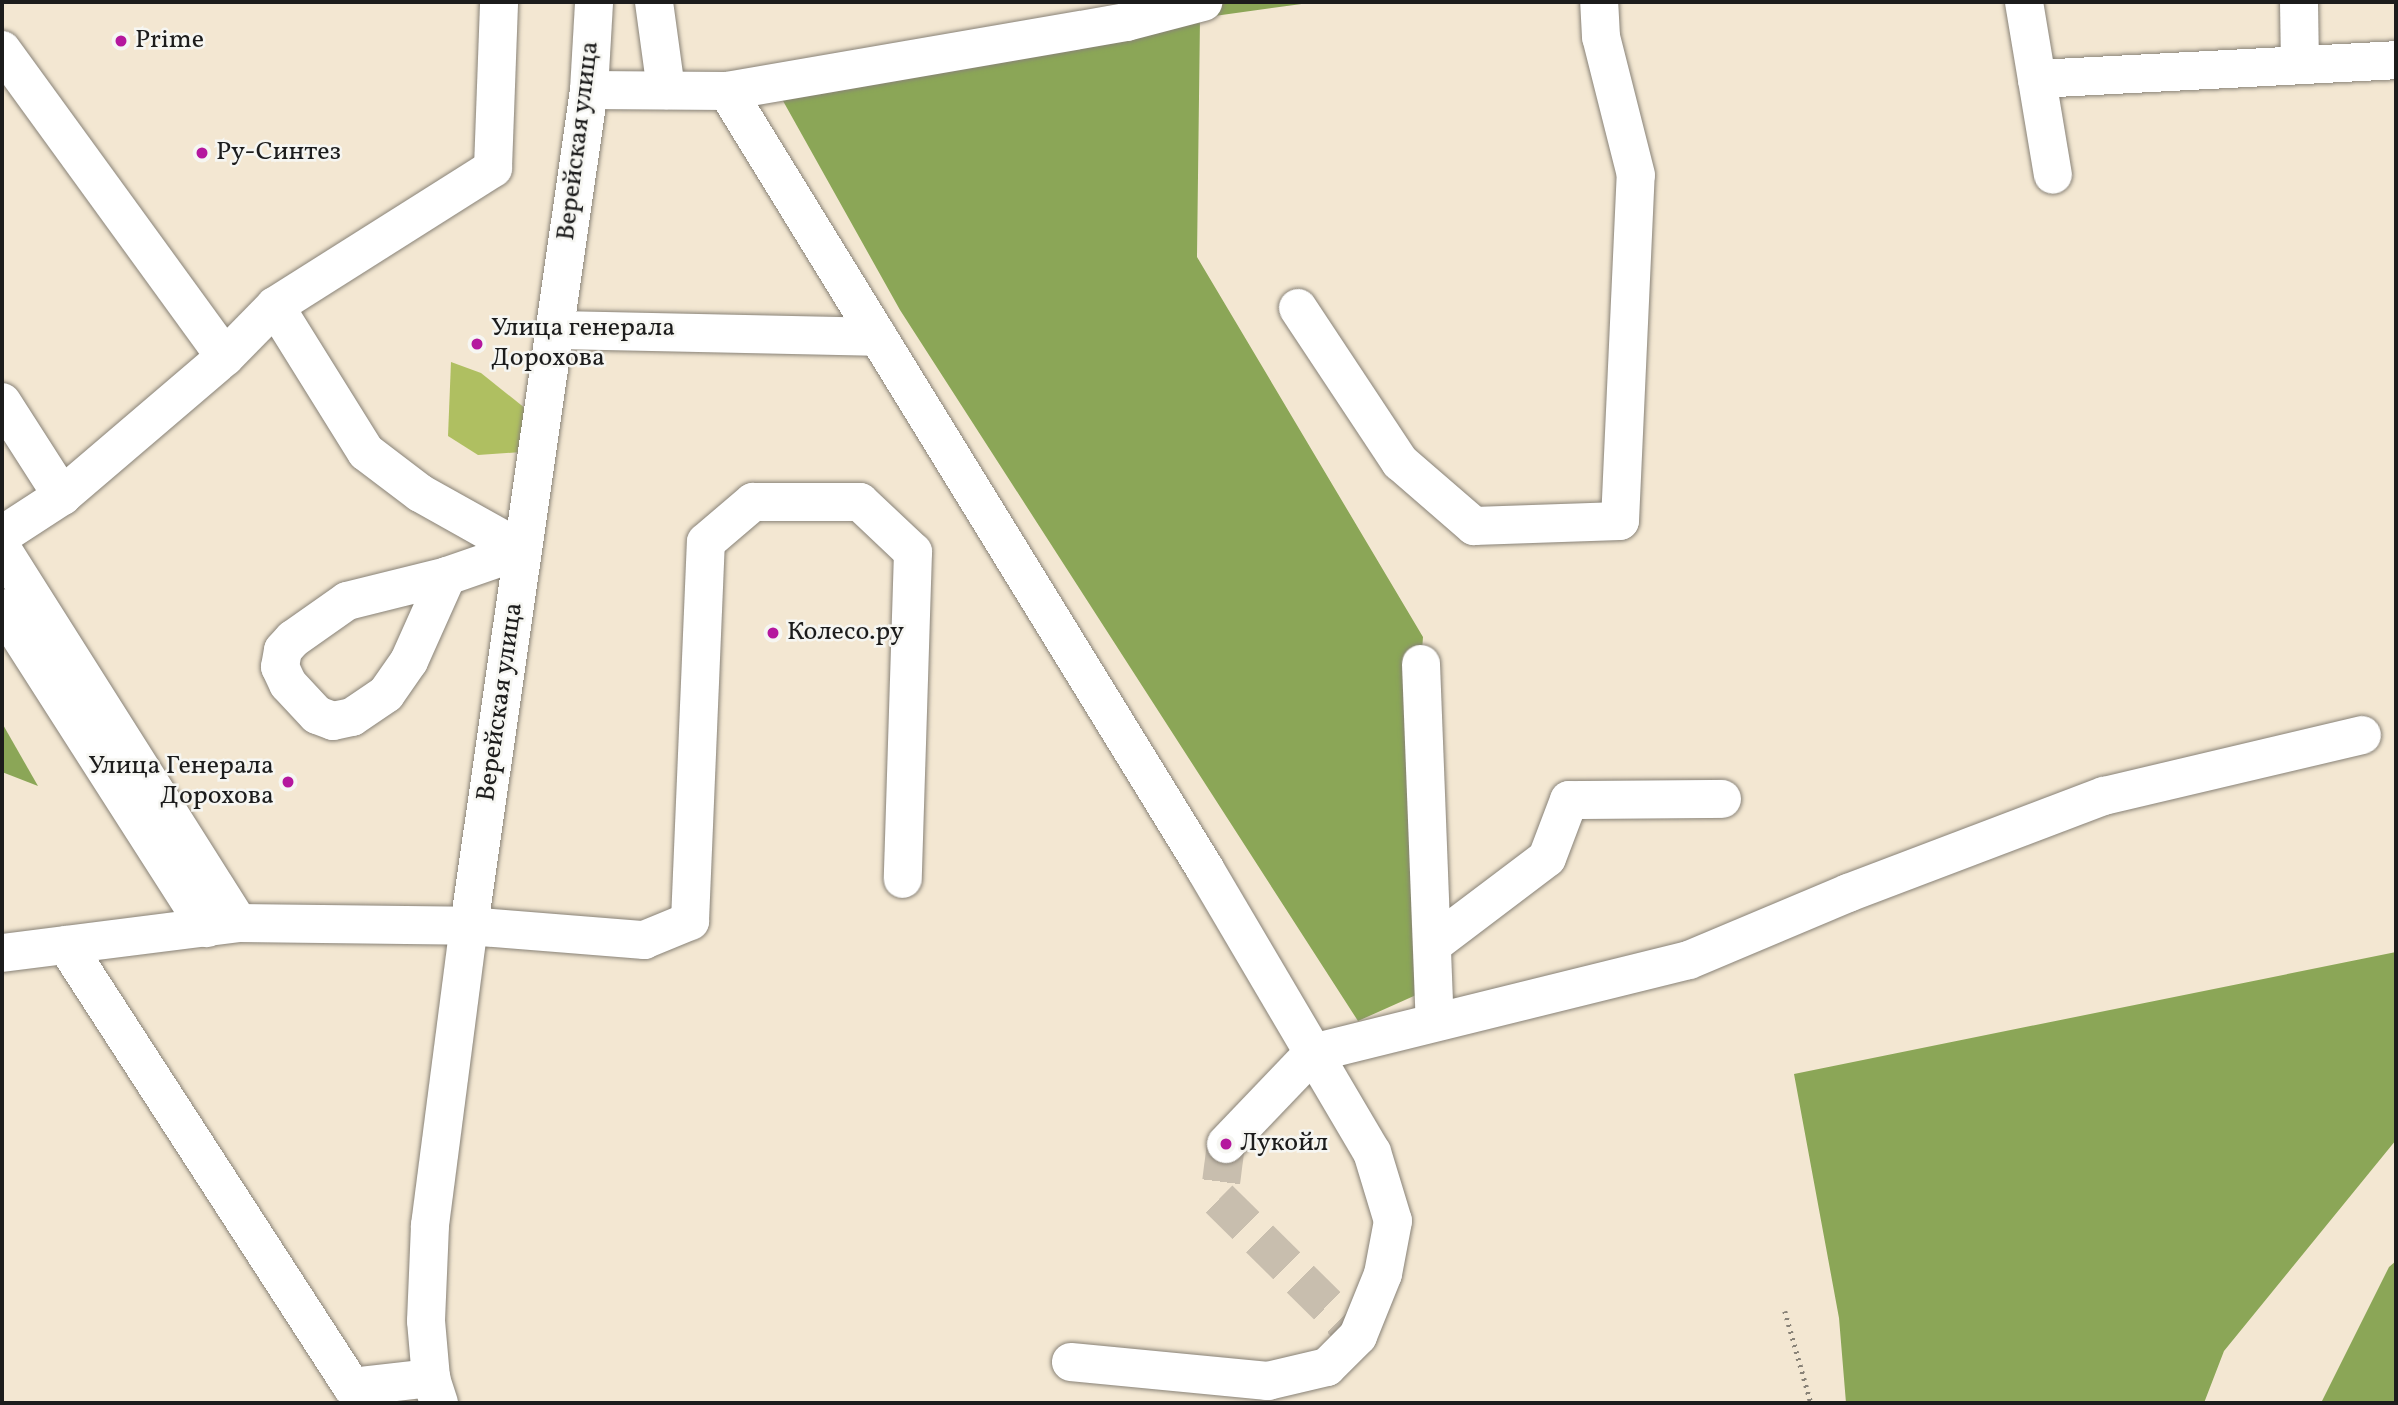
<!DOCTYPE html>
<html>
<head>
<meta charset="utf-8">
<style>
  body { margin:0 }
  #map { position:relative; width:2398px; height:1405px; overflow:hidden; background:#f3e7d2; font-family:Vollkorn,serif }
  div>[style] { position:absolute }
  .green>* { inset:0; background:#afbf61 }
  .forest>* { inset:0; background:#8ba657 }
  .minor-tunnel>* { height:38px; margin-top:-19px; transform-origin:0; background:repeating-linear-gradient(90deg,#c8beae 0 38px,transparent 0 57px) }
  .path>* { height:4.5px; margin-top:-2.25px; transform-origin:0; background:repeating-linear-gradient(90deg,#888277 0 2px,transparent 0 7px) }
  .roads { filter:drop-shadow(0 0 2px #888277) drop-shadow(0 0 2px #888277) }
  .minor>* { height:38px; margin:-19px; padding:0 19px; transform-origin:19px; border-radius:19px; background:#fff }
  .dots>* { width:19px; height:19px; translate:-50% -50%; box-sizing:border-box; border:4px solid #f6f6f2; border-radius:50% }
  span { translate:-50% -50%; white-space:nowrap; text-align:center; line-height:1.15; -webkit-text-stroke:5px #f6f6f2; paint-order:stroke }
  .poi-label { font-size:26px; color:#1c1c1c }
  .left { translate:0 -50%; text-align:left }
  .right { translate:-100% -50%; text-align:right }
  .street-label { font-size:26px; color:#1c1c1c }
  .frame { position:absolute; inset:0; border:4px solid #1c1c1c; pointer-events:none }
</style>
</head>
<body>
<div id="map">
  <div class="green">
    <div style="clip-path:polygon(451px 362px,481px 373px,541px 421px,536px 451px,478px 455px,448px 436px)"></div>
  </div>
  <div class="forest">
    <div style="clip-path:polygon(1203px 2px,1309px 3px,1200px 18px,1197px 257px,1423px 637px,1421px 664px,1434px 987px,1358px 1021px,900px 310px,773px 83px)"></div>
    <div style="clip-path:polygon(2px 723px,38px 786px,2px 772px)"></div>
    <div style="clip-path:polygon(2396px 952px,2396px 1140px,2224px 1351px,2204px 1403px,1846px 1403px,1839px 1318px,1794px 1074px)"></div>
    <div style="clip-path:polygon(2396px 1261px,2396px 1403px,2321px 1403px,2389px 1267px)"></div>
  </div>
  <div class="minor-tunnel">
    <div style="left:1226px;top:1144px;width:55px;rotate:97.3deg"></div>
    <div style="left:1219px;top:1199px;width:195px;rotate:44.6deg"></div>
  </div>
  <div class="path">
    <div style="left:1785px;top:1311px;width:96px;rotate:74.2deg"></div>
  </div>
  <div class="roads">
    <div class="minor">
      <div style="left:654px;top:2px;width:89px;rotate:82.2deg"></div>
      <div style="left:2024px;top:2px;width:175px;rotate:80.5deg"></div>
      <div style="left:2299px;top:2px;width:63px;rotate:89.1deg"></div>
      <div style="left:2px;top:50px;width:379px;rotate:54deg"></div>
      <div style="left:2037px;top:79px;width:360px;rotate:-3deg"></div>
      <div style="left:589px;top:90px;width:138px;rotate:0.4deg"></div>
      <div style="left:727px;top:91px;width:405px;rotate:-9.8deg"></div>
      <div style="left:1126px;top:22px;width:80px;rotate:-14.6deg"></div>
      <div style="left:727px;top:91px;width:913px;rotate:58.43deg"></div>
      <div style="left:1205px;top:869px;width:329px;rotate:59.5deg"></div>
      <div style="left:1372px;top:1152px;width:72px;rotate:73.1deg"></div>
      <div style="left:1393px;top:1221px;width:54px;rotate:100.7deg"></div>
      <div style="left:1383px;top:1274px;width:67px;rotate:112deg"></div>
      <div style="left:1358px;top:1336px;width:44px;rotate:135deg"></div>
      <div style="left:1327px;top:1367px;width:61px;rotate:166.7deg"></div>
      <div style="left:1268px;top:1381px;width:198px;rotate:-174.5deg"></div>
      <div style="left:275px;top:306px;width:172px;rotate:58.1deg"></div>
      <div style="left:366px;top:452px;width:68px;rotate:37.2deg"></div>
      <div style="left:420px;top:493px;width:117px;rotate:29.2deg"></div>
      <div style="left:1298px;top:308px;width:185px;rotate:56.5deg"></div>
      <div style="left:1400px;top:462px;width:98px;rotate:40.9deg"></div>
      <div style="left:1474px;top:526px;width:146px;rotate:-2deg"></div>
      <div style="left:1620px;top:521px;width:346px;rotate:-87.4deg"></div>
      <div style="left:1636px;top:175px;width:142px;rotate:-104.2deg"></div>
      <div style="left:1601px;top:37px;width:35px;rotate:-93deg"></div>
      <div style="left:554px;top:330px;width:324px;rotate:1.2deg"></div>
      <div style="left:2px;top:402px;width:112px;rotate:57.4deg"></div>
      <div style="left:62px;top:496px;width:214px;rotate:-40.5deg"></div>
      <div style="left:225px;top:357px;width:71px;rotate:-45.6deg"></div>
      <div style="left:275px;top:306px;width:258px;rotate:-32.3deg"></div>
      <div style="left:493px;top:168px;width:166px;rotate:-87.9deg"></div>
      <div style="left:2px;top:535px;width:72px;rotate:-33deg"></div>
      <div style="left:2px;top:549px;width:442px;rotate:57.7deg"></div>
      <div style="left:447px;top:576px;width:93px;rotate:114.1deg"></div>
      <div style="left:409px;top:661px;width:40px;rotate:124.9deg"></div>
      <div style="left:386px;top:694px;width:41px;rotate:145.9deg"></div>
      <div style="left:352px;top:717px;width:19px;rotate:168deg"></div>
      <div style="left:333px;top:721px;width:17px;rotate:-159deg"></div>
      <div style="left:317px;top:715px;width:42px;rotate:-133.1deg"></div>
      <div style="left:288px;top:684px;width:19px;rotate:-115deg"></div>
      <div style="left:280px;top:667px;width:17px;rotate:-80deg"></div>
      <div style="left:283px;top:650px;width:15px;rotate:-48deg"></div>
      <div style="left:293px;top:639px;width:66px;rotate:-35.1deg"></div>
      <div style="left:347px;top:601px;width:103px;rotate:-14deg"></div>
      <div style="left:447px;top:576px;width:79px;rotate:-19.1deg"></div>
      <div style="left:2px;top:608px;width:380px;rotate:57.4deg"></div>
      <div style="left:1421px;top:664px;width:358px;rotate:87.8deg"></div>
      <div style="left:66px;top:945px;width:526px;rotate:57.09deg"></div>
      <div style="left:352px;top:1387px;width:80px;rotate:-6.5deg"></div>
      <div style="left:1432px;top:945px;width:144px;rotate:-37.1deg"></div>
      <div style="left:1547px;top:858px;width:62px;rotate:-69.2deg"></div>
      <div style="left:1569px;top:800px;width:153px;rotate:-0.4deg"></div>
      <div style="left:2px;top:953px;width:238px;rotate:-7.2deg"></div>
      <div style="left:238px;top:923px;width:231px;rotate:0.7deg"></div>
      <div style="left:469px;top:926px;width:176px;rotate:4.6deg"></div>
      <div style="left:644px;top:940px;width:50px;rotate:-22.4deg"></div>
      <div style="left:690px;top:921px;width:379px;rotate:-87.6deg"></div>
      <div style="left:706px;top:542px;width:62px;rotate:-40.4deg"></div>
      <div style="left:753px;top:502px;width:107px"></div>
      <div style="left:860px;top:502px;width:73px;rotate:43.3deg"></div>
      <div style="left:913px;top:552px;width:327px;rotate:91.8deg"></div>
      <div style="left:1226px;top:1144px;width:126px;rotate:-46.3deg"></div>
      <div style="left:1313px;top:1053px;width:387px;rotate:-13.9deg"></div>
      <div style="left:1689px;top:960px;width:173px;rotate:-22.8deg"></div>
      <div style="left:1848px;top:893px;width:274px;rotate:-20.8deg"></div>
      <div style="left:2104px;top:796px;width:265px;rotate:-13.3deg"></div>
      <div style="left:439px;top:1403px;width:26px;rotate:-108deg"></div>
      <div style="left:431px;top:1378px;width:57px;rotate:-95deg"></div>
      <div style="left:426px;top:1321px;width:96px;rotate:-87.6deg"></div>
      <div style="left:430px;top:1225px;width:302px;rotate:-82.6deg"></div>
      <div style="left:469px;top:926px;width:845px;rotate:-81.83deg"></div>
      <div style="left:589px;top:90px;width:88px;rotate:-86.7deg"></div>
    </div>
  </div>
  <div class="dots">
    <div style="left:121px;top:41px;background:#b5179e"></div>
    <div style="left:202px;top:153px;background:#b5179e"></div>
    <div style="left:477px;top:344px;background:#b5179e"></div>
    <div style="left:773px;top:633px;background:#b5179e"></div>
    <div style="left:288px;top:782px;background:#b5179e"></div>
    <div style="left:1226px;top:1144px;background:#b5179e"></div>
  </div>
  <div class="poi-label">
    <span class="left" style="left:135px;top:41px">Prime</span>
    <span class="left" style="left:216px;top:153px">Ру-Синтез</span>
    <span class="left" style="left:491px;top:344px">Улица генерала<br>Дорохова</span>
    <span class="left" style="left:787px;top:633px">Колесо.ру</span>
    <span class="right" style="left:274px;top:782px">Улица Генерала<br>Дорохова</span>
    <span class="left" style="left:1240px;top:1144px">Лукойл</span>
  </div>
  <div class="street-label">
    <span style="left:579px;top:141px;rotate:-83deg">Верейская улица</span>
    <span style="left:501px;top:702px;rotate:-82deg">Верейская улица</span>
  </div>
  <div class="frame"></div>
</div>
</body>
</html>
